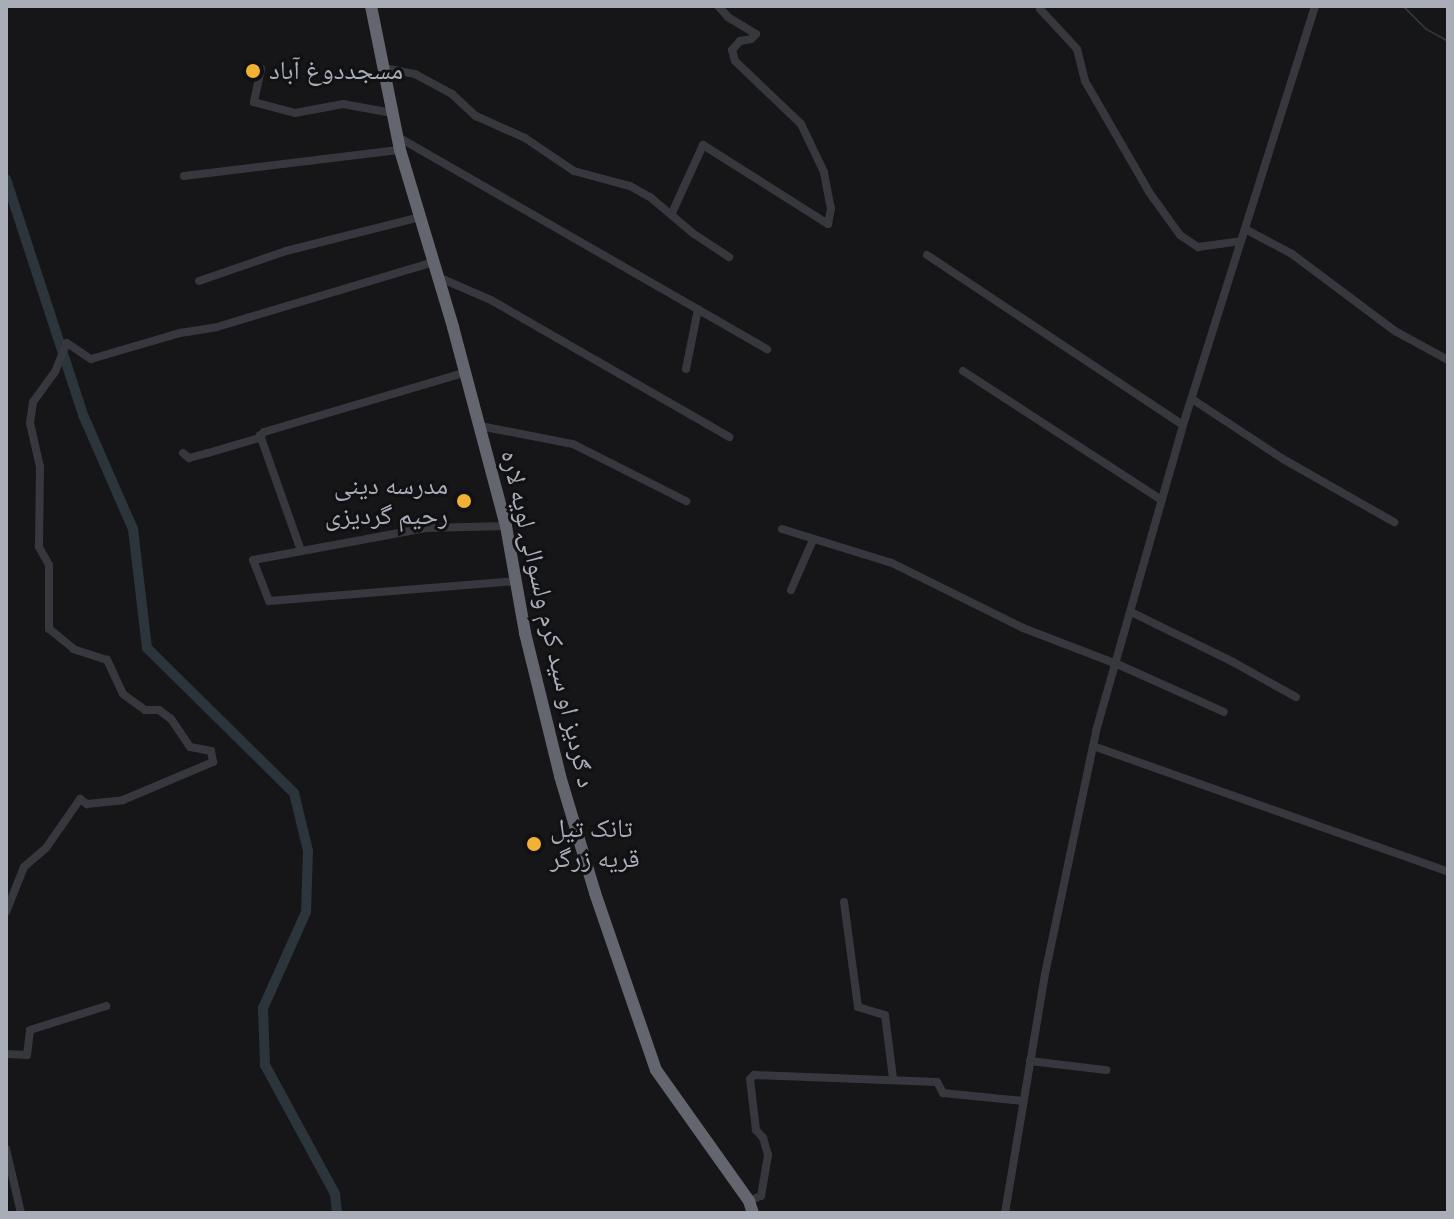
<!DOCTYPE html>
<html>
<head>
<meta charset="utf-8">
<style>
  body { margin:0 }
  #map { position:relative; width:1454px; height:1219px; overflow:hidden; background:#161618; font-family:"Fira Sans Condensed","Noto Naskh Arabic",sans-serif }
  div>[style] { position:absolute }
  .stream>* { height:2px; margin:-1px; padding:0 1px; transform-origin:1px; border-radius:1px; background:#2c353c }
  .river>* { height:10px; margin:-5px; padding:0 5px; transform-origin:5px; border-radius:5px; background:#2c353c }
  .minor>* { height:8px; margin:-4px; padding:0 4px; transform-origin:4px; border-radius:4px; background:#37383d }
  .highway>* { height:12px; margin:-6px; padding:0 6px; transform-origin:6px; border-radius:6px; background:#63666e }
  .dots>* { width:22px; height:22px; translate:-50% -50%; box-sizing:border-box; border:4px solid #111113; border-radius:50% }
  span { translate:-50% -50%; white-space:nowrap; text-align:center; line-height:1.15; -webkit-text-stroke:6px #111113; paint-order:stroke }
  .poi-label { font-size:26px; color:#a8adb8 }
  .left { translate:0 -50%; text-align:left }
  .right { translate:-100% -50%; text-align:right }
  .street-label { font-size:26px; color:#a8adb8 }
  .frame { position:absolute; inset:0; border:8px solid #a8adb8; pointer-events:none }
</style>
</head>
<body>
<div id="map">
  <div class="stream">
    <div style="left:1403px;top:6px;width:33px;rotate:45deg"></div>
    <div style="left:1426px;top:29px;width:25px;rotate:29deg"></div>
  </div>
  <div class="river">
    <div style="left:6px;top:179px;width:250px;rotate:71.9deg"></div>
    <div style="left:84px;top:417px;width:122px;rotate:66.4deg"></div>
    <div style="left:133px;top:529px;width:120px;rotate:83.3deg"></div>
    <div style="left:147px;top:648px;width:206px;rotate:44.6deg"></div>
    <div style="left:294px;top:793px;width:60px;rotate:76.4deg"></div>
    <div style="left:308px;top:851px;width:61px;rotate:91.9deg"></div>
    <div style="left:306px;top:912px;width:105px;rotate:114.1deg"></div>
    <div style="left:263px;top:1008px;width:57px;rotate:88deg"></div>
    <div style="left:265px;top:1065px;width:147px;rotate:61.5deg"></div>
    <div style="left:335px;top:1194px;width:19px;rotate:84deg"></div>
  </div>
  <div class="minor">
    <div style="left:1041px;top:6px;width:3px;rotate:108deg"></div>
    <div style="left:1040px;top:9px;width:54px;rotate:47.2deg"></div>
    <div style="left:1077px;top:49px;width:33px;rotate:76deg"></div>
    <div style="left:1085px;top:81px;width:128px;rotate:60deg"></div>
    <div style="left:1149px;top:192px;width:53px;rotate:54.2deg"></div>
    <div style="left:1180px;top:235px;width:22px;rotate:34deg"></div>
    <div style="left:1198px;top:247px;width:43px;rotate:-7.9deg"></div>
    <div style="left:384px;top:68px;width:32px;rotate:11deg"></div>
    <div style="left:415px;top:74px;width:42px;rotate:28.4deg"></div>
    <div style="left:452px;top:94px;width:33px;rotate:43deg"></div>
    <div style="left:476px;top:116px;width:54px;rotate:24.2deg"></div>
    <div style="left:525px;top:138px;width:59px;rotate:34deg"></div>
    <div style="left:574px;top:171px;width:58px;rotate:15deg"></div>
    <div style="left:630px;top:186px;width:23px;rotate:29deg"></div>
    <div style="left:650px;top:197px;width:57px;rotate:40.1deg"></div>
    <div style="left:694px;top:234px;width:42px;rotate:33.3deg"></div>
    <div style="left:261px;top:69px;width:34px;rotate:102deg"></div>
    <div style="left:254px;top:102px;width:42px;rotate:15deg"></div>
    <div style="left:295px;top:113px;width:49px;rotate:-10.6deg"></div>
    <div style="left:343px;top:104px;width:50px;rotate:10.4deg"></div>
    <div style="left:398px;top:137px;width:426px;rotate:29.9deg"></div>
    <div style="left:184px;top:176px;width:218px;rotate:-6.9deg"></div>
    <div style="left:672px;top:213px;width:75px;rotate:-65.5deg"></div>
    <div style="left:703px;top:145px;width:148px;rotate:32.3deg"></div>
    <div style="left:828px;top:224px;width:15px;rotate:-79deg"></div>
    <div style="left:831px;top:209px;width:38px;rotate:-101deg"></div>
    <div style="left:824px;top:172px;width:53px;rotate:-115.6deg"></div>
    <div style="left:801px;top:124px;width:91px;rotate:-136.3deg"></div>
    <div style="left:735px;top:61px;width:11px;rotate:-105deg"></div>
    <div style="left:732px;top:50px;width:12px;rotate:-48deg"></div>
    <div style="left:740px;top:41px;width:11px;rotate:-10deg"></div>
    <div style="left:751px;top:39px;width:7px;rotate:-45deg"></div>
    <div style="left:756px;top:34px;width:33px;rotate:-149deg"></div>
    <div style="left:728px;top:17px;width:15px;rotate:-132deg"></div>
    <div style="left:1245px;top:229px;width:53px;rotate:28deg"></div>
    <div style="left:1292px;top:254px;width:129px;rotate:36.8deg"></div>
    <div style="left:1395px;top:331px;width:60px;rotate:28.7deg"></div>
    <div style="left:927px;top:255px;width:307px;rotate:33.6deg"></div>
    <div style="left:438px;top:277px;width:58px;rotate:23.5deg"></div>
    <div style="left:491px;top:300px;width:275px;rotate:29.9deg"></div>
    <div style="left:199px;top:281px;width:92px;rotate:-19deg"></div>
    <div style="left:286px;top:251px;width:138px;rotate:-14.2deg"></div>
    <div style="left:686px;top:369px;width:61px;rotate:-78.7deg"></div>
    <div style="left:963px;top:371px;width:237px;rotate:33deg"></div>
    <div style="left:1192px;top:399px;width:109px;rotate:33.4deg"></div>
    <div style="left:1283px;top:459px;width:128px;rotate:29.6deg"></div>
    <div style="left:480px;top:426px;width:95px;rotate:11deg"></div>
    <div style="left:573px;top:444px;width:127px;rotate:26.8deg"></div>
    <div style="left:260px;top:435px;width:123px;rotate:70.5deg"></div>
    <div style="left:183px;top:453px;width:8px;rotate:40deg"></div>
    <div style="left:189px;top:458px;width:20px;rotate:-15deg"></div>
    <div style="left:208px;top:453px;width:53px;rotate:-16.4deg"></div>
    <div style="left:259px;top:438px;width:8px;rotate:-50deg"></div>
    <div style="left:264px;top:432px;width:211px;rotate:-16.5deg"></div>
    <div style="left:506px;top:526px;width:80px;rotate:178.6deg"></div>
    <div style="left:426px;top:528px;width:176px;rotate:169.5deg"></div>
    <div style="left:253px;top:560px;width:44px;rotate:68.7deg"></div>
    <div style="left:269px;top:601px;width:249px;rotate:-4.6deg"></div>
    <div style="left:782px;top:529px;width:115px;rotate:17.2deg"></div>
    <div style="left:892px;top:563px;width:146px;rotate:26.4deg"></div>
    <div style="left:1023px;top:628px;width:101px;rotate:21deg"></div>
    <div style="left:1117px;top:664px;width:117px;rotate:24.2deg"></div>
    <div style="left:791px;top:590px;width:55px;rotate:-66.3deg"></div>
    <div style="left:1131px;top:612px;width:114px;rotate:26.1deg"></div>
    <div style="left:1233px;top:662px;width:72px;rotate:29.1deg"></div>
    <div style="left:1093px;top:746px;width:377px;rotate:19.5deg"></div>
    <div style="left:844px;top:902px;width:106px;rotate:82.4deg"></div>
    <div style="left:858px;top:1007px;width:28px;rotate:17deg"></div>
    <div style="left:885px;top:1015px;width:64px;rotate:82.8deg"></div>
    <div style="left:6px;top:912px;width:48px;rotate:-68.2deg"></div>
    <div style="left:24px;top:867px;width:29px;rotate:-41deg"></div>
    <div style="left:46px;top:848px;width:60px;rotate:-55.2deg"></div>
    <div style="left:80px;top:799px;width:9px;rotate:36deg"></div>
    <div style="left:87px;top:804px;width:36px;rotate:-6deg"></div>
    <div style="left:123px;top:800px;width:98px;rotate:-22.9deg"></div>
    <div style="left:213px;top:762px;width:11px;rotate:-100deg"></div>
    <div style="left:211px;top:751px;width:21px;rotate:-169deg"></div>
    <div style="left:190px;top:747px;width:34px;rotate:-124deg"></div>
    <div style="left:171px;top:719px;width:15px;rotate:-143deg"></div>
    <div style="left:159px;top:710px;width:14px;rotate:180deg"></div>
    <div style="left:145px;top:710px;width:27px;rotate:-144deg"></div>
    <div style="left:123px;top:694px;width:38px;rotate:-115deg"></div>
    <div style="left:107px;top:660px;width:35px;rotate:-162deg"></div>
    <div style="left:74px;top:649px;width:32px;rotate:-141deg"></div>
    <div style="left:49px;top:629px;width:64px;rotate:-90deg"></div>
    <div style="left:49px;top:565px;width:21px;rotate:-119deg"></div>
    <div style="left:39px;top:547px;width:80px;rotate:-89.3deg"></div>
    <div style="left:40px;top:467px;width:45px;rotate:-102.8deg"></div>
    <div style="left:30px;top:423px;width:21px;rotate:-82deg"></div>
    <div style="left:33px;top:402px;width:37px;rotate:-54deg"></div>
    <div style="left:55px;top:372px;width:31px;rotate:-68deg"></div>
    <div style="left:67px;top:343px;width:29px;rotate:34deg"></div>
    <div style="left:91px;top:359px;width:93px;rotate:-16.3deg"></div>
    <div style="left:180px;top:333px;width:37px;rotate:-9deg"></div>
    <div style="left:217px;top:327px;width:226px;rotate:-16.7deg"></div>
    <div style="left:6px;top:1054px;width:21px;rotate:3deg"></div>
    <div style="left:27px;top:1055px;width:25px;rotate:-83deg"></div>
    <div style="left:30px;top:1030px;width:80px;rotate:-17.5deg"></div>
    <div style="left:1030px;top:1061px;width:77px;rotate:6.8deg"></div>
    <div style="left:6px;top:1149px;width:66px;rotate:76.8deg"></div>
    <div style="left:749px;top:1201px;width:13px;rotate:-23deg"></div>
    <div style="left:761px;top:1196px;width:42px;rotate:-80.3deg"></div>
    <div style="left:768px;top:1155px;width:18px;rotate:-106deg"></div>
    <div style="left:763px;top:1138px;width:11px;rotate:-131deg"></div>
    <div style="left:756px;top:1130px;width:51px;rotate:-96.7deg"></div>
    <div style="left:750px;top:1079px;width:6px;rotate:-45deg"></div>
    <div style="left:754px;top:1075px;width:183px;rotate:2.2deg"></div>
    <div style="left:937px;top:1082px;width:13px;rotate:61deg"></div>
    <div style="left:943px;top:1093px;width:80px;rotate:5.7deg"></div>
    <div style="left:1005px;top:1213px;width:242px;rotate:-80.5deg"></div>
    <div style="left:1045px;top:974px;width:248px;rotate:-78.1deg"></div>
    <div style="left:1096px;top:731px;width:318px;rotate:-74.1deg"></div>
    <div style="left:1183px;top:425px;width:439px;rotate:-72.5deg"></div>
  </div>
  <div class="highway">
    <div style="left:371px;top:6px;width:147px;rotate:78.6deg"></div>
    <div style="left:400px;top:150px;width:185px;rotate:73.3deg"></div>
    <div style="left:453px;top:327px;width:206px;rotate:75.1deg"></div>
    <div style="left:506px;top:526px;width:109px;rotate:79.9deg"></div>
    <div style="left:525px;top:633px;width:147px;rotate:76.2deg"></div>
    <div style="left:560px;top:776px;width:122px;rotate:73.3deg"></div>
    <div style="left:595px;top:893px;width:187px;rotate:71deg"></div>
    <div style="left:656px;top:1070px;width:161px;rotate:54.6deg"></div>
    <div style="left:749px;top:1201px;width:13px;rotate:72deg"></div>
  </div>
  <div class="dots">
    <div style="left:253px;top:71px;background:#f2b134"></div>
    <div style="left:464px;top:501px;background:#f2b134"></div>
    <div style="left:534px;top:844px;background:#f2b134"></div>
  </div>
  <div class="poi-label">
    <span class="left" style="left:269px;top:71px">مسجددوغ آباد</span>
    <span class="right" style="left:448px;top:501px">مدرسه دینی<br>رحیم گردیزی</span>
    <span class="left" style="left:550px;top:844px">تانک تیل<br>قریه زرگر</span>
  </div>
  <div class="street-label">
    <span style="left:548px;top:619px;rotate:77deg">د ګردیز او سید کرم ولسوالۍ لویه لاره</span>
  </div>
  <div class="frame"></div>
</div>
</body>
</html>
